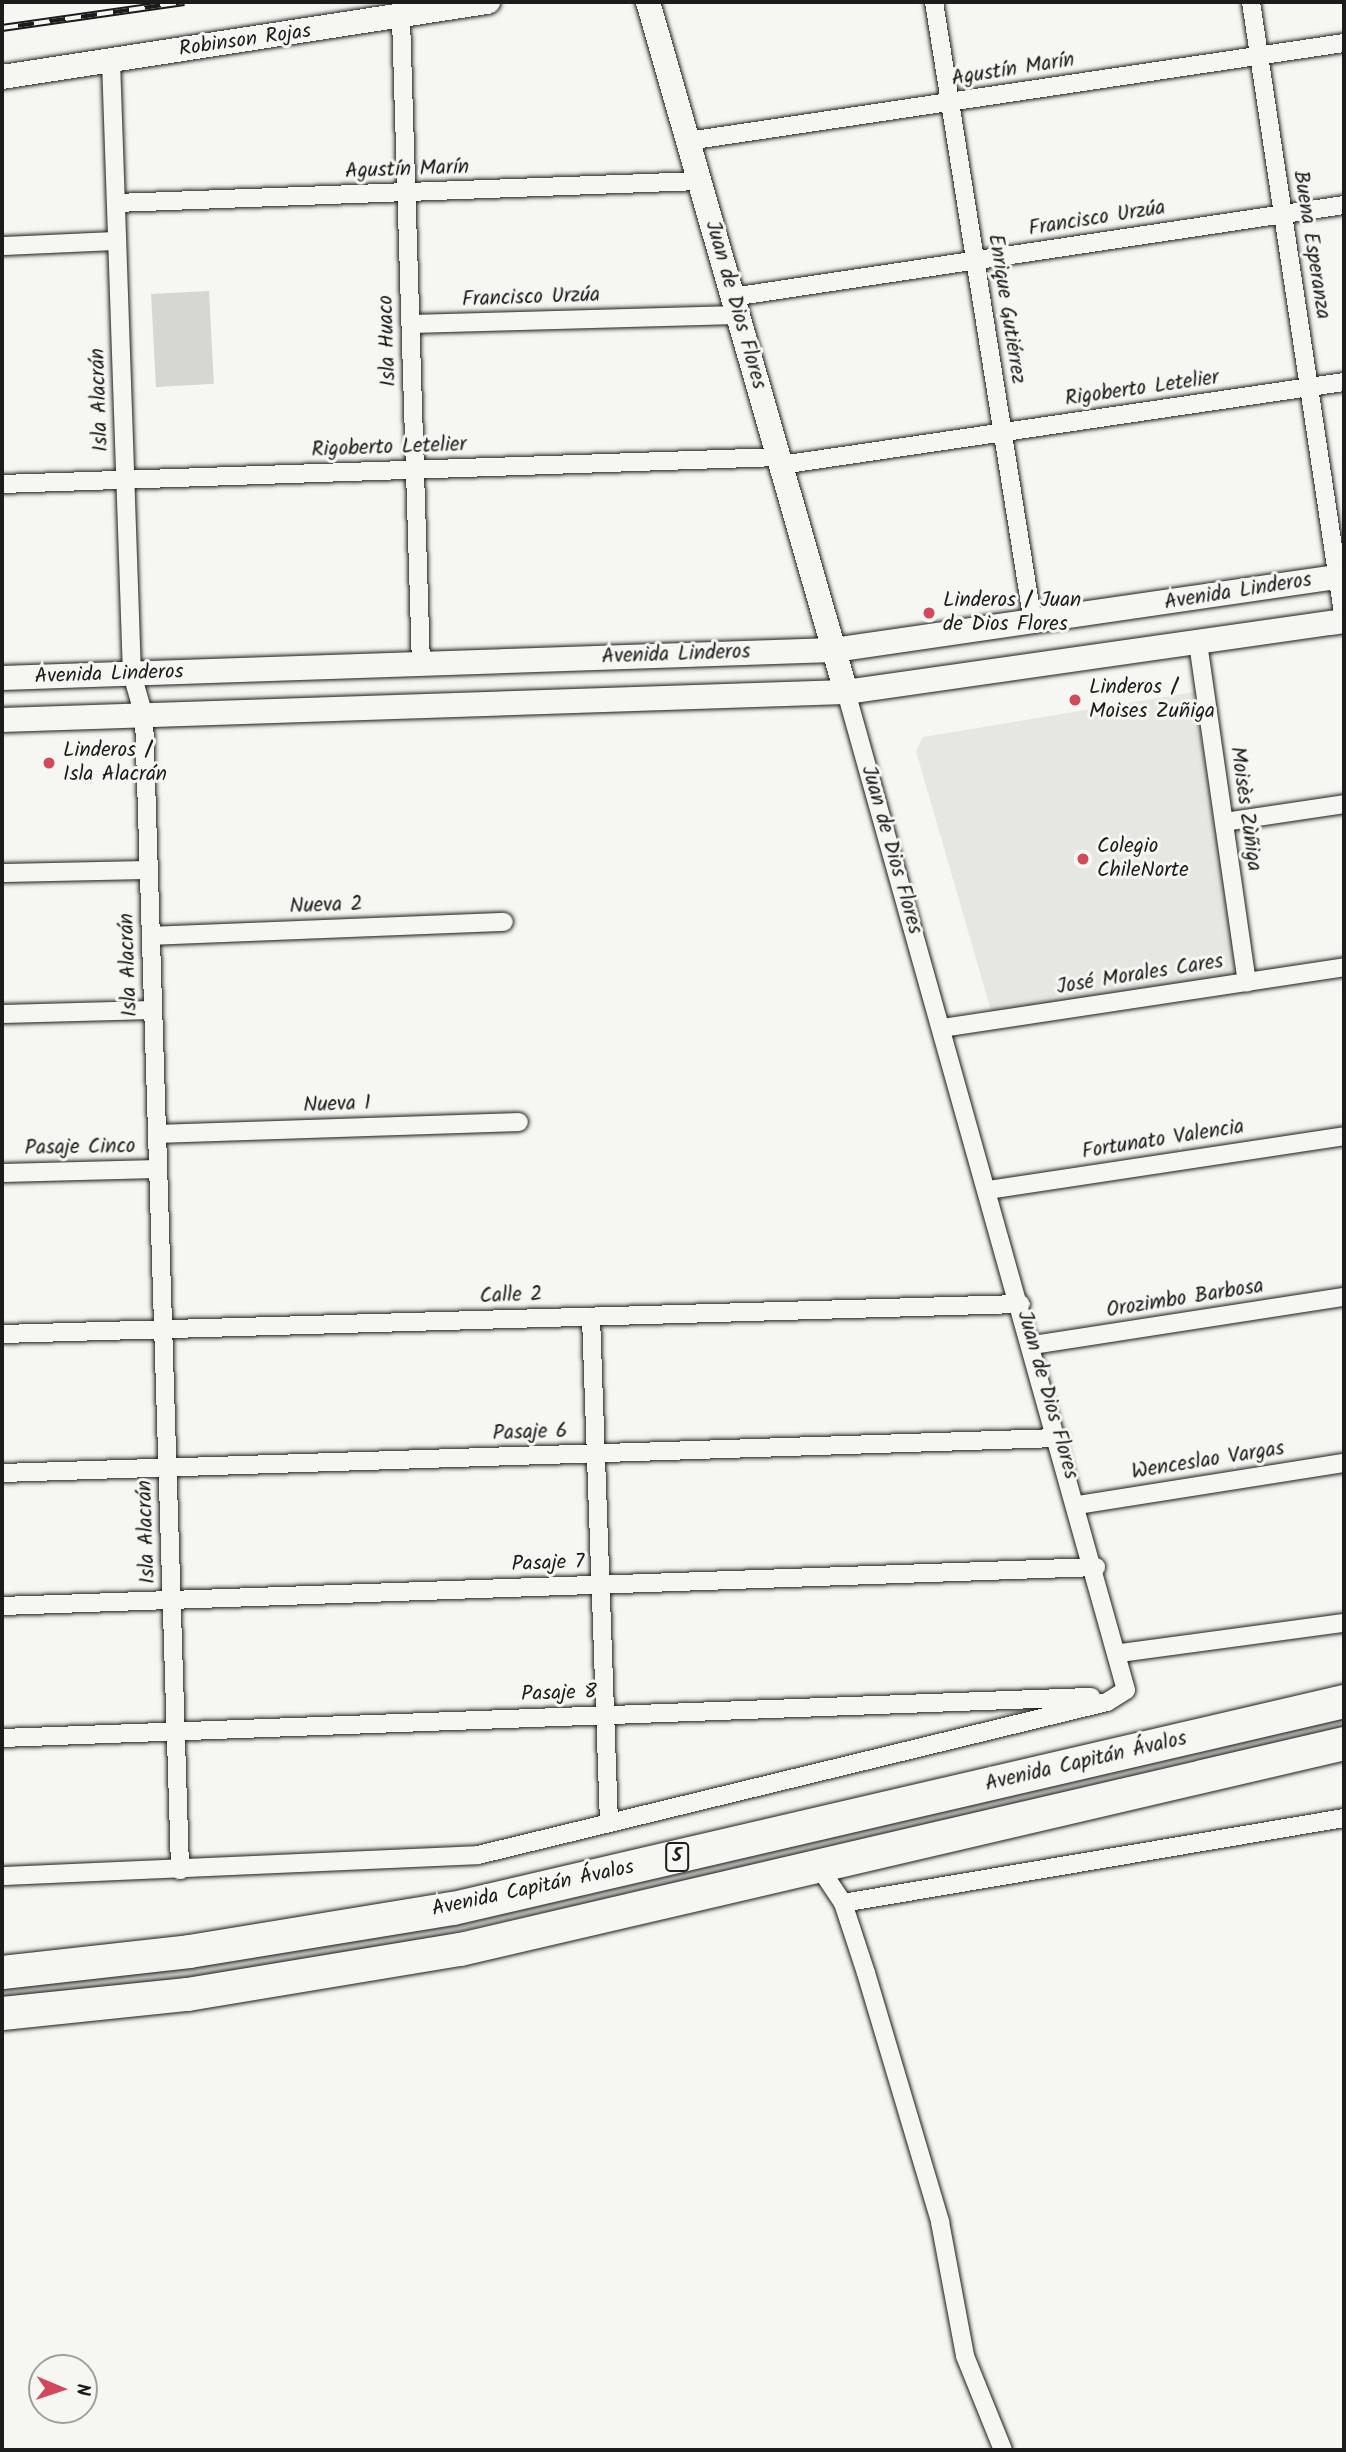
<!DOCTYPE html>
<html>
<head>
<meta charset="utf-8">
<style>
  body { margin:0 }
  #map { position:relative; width:1346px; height:2452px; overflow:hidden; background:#f6f6f2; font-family:Kalam,sans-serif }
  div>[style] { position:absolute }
  .built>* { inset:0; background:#e6e6e2 }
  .green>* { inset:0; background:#d6d6d2; transform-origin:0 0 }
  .roads { filter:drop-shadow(0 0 2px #1c1c1c) drop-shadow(0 0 2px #1c1c1c) }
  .street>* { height:18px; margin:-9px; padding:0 9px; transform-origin:9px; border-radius:9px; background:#f6f6f2 }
  .secondary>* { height:24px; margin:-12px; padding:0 12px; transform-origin:12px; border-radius:12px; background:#f6f6f2 }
  .highway>* { height:33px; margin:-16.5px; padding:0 16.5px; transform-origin:16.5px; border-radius:16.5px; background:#f6f6f2 }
  .rail>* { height:8px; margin-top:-4px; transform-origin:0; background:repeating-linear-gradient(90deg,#f6f6f2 0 16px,#1c1c1c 0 32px); box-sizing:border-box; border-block:2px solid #1c1c1c }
  .dots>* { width:19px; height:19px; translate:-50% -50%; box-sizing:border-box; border:4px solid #f6f6f2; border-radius:50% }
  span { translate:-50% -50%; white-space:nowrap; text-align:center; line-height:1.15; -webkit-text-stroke:6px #f6f6f2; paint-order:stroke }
  .shield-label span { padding:2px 5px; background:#f6f6f2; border:2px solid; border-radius:5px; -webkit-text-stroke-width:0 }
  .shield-label { font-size:19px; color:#1c1c1c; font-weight:700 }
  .street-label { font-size:21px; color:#1c1c1c }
  .poi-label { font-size:21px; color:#1c1c1c }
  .left { translate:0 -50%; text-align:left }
  .frame { position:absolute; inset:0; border:4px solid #1c1c1c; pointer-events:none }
  .north { position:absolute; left:28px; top:2354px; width:70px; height:70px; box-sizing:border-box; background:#f6f6f2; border:2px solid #9f9f9c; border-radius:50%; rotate:92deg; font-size:19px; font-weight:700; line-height:28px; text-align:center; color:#1c1c1c }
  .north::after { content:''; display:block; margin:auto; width:24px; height:32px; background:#d1495b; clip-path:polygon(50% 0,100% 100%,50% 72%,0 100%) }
</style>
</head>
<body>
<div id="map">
  <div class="built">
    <div style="clip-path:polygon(1194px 692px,1236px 968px,1224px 981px,992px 1014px,916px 751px,923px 737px)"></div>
  </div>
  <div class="green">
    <div style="left:209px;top:291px;width:93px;height:58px;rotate:87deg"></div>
    <div style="clip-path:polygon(1344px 1711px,1344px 1733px,332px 1960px,2px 2003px,2px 1981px,81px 1974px)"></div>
  </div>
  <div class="roads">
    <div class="street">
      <div style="left:934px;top:2px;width:629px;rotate:80.94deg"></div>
      <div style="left:1251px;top:2px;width:625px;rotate:81.44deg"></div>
      <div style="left:401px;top:18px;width:646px;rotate:88.23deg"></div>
      <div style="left:111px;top:61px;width:613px;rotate:88.04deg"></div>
      <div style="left:132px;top:674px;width:44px;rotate:74.1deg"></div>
      <div style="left:144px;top:716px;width:1155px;rotate:88.21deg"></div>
      <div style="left:688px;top:141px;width:663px;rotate:-8.5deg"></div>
      <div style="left:116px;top:203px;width:583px;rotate:-2.16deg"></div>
      <div style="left:2px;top:246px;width:115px;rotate:-2.5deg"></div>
      <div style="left:732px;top:297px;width:619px;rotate:-8.55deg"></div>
      <div style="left:411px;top:324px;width:326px;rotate:-1.6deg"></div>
      <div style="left:781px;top:465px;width:569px;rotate:-8.39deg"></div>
      <div style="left:2px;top:484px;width:777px;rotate:-1.99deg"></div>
      <div style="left:1198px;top:643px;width:343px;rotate:81.8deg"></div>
      <div style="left:1224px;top:822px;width:121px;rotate:-8.5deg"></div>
      <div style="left:2px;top:873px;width:147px;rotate:-1.2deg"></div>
      <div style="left:151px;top:936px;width:353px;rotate:-2.3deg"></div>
      <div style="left:2px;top:1014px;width:151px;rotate:-1.5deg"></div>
      <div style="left:942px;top:1028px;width:407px;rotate:-8.6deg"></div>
      <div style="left:157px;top:1134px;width:362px;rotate:-1.9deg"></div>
      <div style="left:2px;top:1173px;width:156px;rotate:-1.5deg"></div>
      <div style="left:988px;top:1190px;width:360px;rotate:-8.6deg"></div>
      <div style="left:591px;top:1317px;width:505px;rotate:87.96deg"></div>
      <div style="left:2px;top:1334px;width:1019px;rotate:-1.69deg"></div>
      <div style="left:1033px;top:1345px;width:315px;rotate:-8.8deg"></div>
      <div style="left:2px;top:1473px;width:1058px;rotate:-1.9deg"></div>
      <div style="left:1078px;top:1505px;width:269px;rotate:-9deg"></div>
      <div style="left:2px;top:1606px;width:1095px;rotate:-2.04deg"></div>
      <div style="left:1121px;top:1653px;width:225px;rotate:-7.7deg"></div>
      <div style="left:2px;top:1738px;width:1090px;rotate:-2.16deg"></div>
      <div style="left:819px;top:1867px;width:43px;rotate:56.3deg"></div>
      <div style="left:843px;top:1903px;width:74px;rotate:71.8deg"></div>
      <div style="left:866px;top:1973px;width:260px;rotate:73.4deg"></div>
      <div style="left:940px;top:2222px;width:136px;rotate:79.4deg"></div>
      <div style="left:965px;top:2356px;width:101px;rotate:68deg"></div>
      <div style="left:2px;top:1876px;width:476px;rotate:-2.5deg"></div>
      <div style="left:478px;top:1855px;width:647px;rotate:-13.67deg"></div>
      <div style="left:1107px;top:1702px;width:22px;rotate:-32deg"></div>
      <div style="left:1126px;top:1690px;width:1037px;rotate:-105.67deg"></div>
      <div style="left:843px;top:1903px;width:508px;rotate:-9.63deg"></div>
    </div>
    <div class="secondary">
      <div style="left:648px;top:2px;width:718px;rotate:73.99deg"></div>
      <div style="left:2px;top:77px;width:492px;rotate:-8.8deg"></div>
      <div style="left:2px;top:678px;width:832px;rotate:-1.93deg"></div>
      <div style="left:834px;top:650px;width:515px;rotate:-8.26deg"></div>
      <div style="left:2px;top:720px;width:844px;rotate:-1.9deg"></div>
      <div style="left:846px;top:692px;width:503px;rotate:-8.11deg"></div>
    </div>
    <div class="highway">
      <div style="left:2px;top:1972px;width:188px;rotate:-6.4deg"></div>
      <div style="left:189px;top:1951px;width:267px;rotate:-9.3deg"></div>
      <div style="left:453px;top:1908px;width:915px;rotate:-13.08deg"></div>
      <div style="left:2px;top:2013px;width:186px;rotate:-5.9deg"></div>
      <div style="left:187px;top:1994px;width:277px;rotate:-9.4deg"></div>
      <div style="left:460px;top:1949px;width:908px;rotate:-13.12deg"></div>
    </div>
  </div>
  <div class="rail">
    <div style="left:2px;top:28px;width:184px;rotate:-8.1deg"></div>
  </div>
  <div class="dots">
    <div style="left:929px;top:613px;background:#d1495b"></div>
    <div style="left:1075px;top:700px;background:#d1495b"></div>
    <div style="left:49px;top:763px;background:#d1495b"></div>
    <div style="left:1083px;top:859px;background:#d1495b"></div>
  </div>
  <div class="shield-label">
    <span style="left:677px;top:1857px">5</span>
  </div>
  <div class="street-label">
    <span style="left:245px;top:41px;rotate:-8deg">Robinson Rojas</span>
    <span style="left:1013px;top:70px;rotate:-9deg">Agustín Marín</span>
    <span style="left:407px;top:170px;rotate:-2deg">Agustín Marín</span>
    <span style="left:1097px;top:219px;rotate:-9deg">Francisco Urzúa</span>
    <span style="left:1311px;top:245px;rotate:81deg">Buena Esperanza</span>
    <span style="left:531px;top:298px;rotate:-2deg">Francisco Urzúa</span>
    <span style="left:735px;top:305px;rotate:74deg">Juan de Dios Flores</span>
    <span style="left:1006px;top:309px;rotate:81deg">Enrique Gutiérrez</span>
    <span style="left:388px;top:341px;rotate:-92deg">Isla Huaco</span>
    <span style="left:1142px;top:389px;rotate:-8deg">Rigoberto Letelier</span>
    <span style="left:100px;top:400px;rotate:-92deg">Isla Alacrán</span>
    <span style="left:389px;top:448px;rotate:-2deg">Rigoberto Letelier</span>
    <span style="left:1238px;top:592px;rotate:-9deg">Avenida Linderos</span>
    <span style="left:676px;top:655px;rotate:-2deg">Avenida Linderos</span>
    <span style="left:109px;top:675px;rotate:-2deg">Avenida Linderos</span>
    <span style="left:1245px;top:809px;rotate:82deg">Moisès Zùñiga</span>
    <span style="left:891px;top:850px;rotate:74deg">Juan de Dios Flores</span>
    <span style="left:326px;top:906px;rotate:-2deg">Nueva 2</span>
    <span style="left:129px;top:965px;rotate:-92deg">Isla Alacrán</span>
    <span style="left:1140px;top:975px;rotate:-9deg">José Morales Cares</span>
    <span style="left:337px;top:1105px;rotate:-2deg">Nueva 1</span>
    <span style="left:1163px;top:1140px;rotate:-9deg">Fortunato Valencia</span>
    <span style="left:80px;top:1148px;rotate:-1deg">Pasaje Cinco</span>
    <span style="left:511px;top:1296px;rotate:-2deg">Calle 2</span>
    <span style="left:1185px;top:1299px;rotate:-9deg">Orozimbo Barbosa</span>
    <span style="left:1047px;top:1395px;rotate:74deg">Juan de Dios Flores</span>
    <span style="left:530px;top:1433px;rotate:-2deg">Pasaje 6</span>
    <span style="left:1208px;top:1461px;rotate:-9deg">Wenceslao Vargas</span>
    <span style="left:147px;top:1532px;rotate:-92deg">Isla Alacrán</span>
    <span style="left:548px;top:1564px;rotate:-2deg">Pasaje 7</span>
    <span style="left:559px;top:1694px;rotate:-2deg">Pasaje 8</span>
    <span style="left:1086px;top:1762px;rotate:-13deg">Avenida Capitán Ávalos</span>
    <span style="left:533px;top:1889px;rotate:-12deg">Avenida Capitán Ávalos</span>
  </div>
  <div class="poi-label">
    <span class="left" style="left:943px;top:613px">Linderos / Juan<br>de Dios Flores</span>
    <span class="left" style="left:1089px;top:700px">Linderos /<br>Moises Zuñiga</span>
    <span class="left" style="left:63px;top:763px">Linderos /<br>Isla Alacrán</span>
    <span class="left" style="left:1097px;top:859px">Colegio<br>ChileNorte</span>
  </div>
  <div class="frame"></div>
  <div class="north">N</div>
</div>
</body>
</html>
